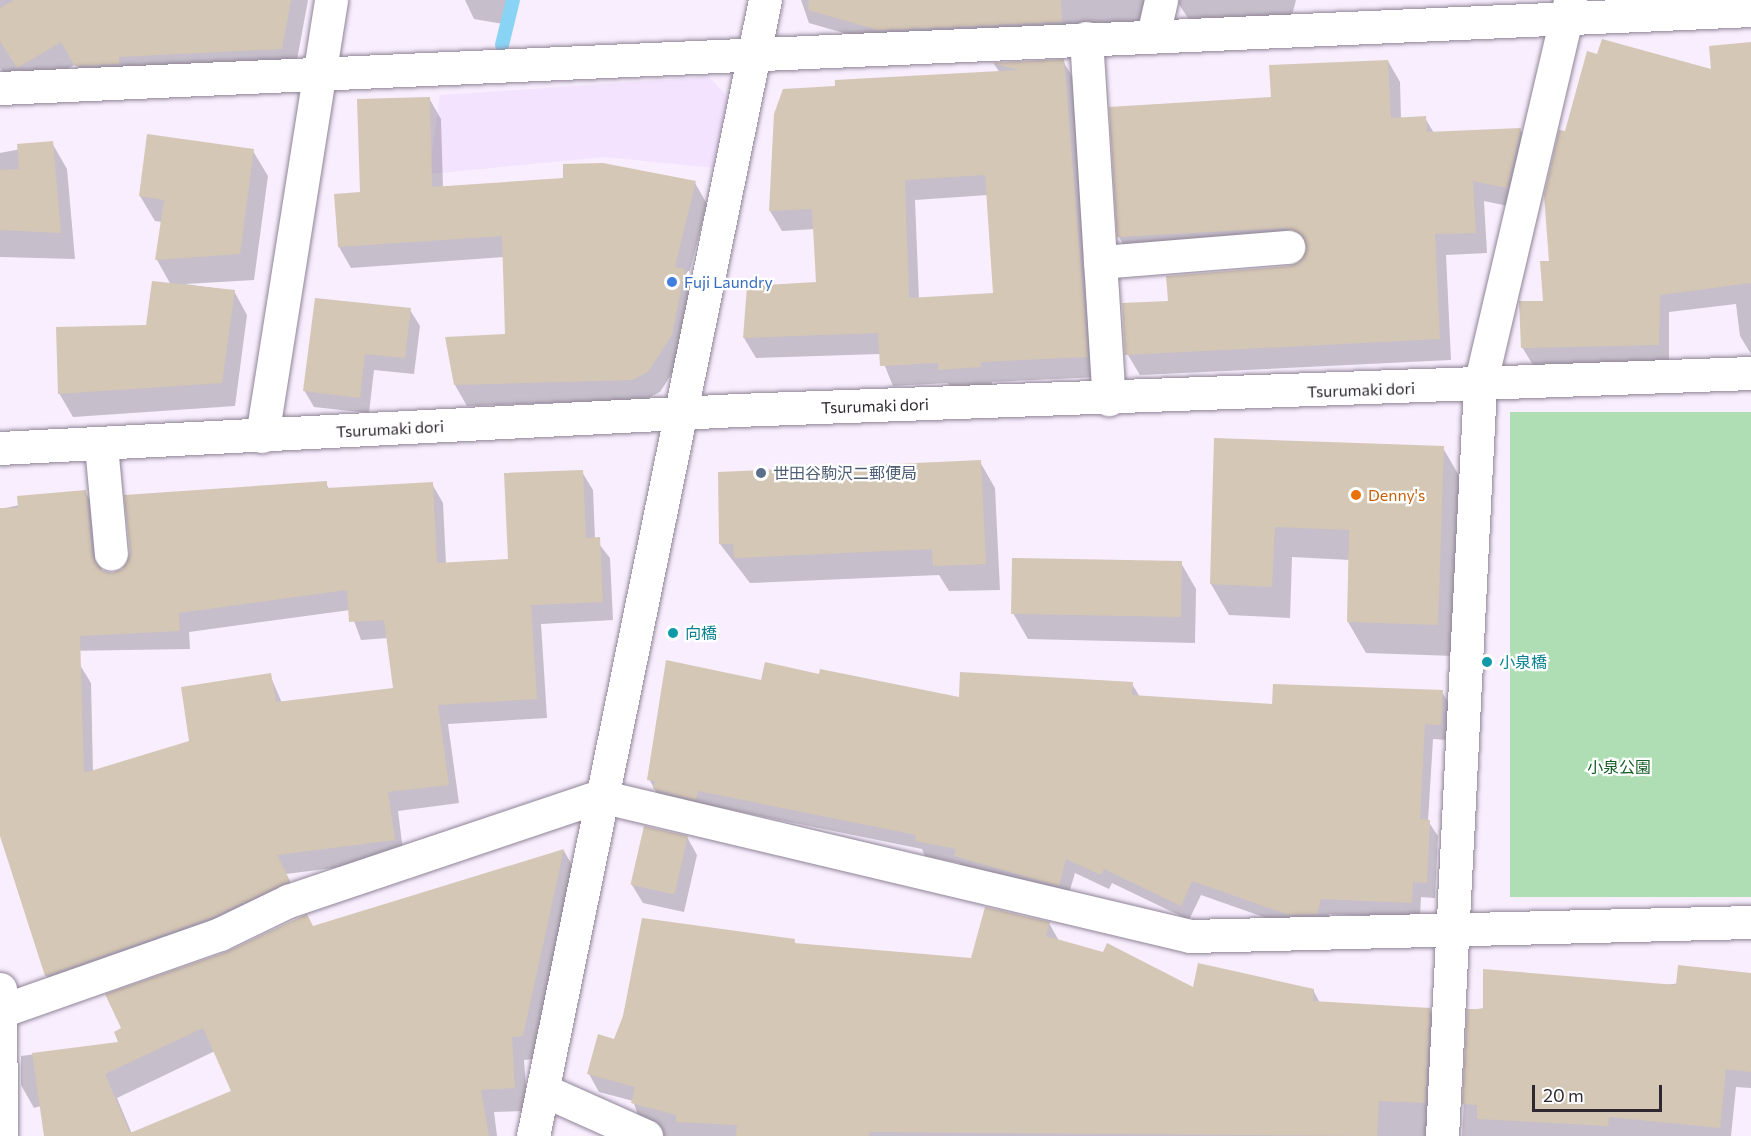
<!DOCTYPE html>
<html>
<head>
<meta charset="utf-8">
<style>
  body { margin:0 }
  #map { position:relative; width:1751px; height:1136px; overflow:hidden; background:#f8eefe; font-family:Commissioner,"Noto Sans JP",sans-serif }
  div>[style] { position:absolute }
  .built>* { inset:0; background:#f4e3fe }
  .green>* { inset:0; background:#b0deb4; transform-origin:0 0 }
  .shadow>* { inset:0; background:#0003 }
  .stream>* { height:14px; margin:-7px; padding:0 7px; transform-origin:7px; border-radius:7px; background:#89d4f5 }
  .building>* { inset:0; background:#d5c7b5; transform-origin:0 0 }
  .roads { filter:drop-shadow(0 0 2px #8f8496) drop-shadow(0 0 2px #8f8496) }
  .street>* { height:33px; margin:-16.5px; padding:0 16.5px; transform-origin:16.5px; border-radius:16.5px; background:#fff }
  .secondary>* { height:33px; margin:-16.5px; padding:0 16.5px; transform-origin:16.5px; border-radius:16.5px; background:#fff }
  .dots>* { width:16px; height:16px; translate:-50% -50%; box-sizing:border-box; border:3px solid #fff; border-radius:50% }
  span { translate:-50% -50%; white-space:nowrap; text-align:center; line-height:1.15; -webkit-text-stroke:4.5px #fff; paint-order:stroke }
  .shop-label { font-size:16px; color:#366cbe }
  .left { translate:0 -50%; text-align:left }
  .street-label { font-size:16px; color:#2e2930 }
  .service-label { font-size:16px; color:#4e5e75 }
  .food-label { font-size:16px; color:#c56008 }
  .culture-label { font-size:16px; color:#0d838f }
  .park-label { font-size:16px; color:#165e27 }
  .scale { position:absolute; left:1532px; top:1085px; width:130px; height:27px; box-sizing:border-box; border:3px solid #2e2930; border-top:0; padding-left:8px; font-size:18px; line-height:21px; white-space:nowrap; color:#2e2930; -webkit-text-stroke:4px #fff; paint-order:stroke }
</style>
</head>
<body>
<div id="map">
  <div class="built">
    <div style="clip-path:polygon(709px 77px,729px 98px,714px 168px,605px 157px,429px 174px,440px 95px)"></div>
  </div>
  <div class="green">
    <div style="left:1751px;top:412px;width:485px;height:241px;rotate:90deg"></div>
  </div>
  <div class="shadow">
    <div style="clip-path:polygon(0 0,308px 0,295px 71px,90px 88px,76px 64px,31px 90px,19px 70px,8px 77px,0 68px)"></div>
    <div style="clip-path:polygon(465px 0,514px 0,509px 25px,474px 19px)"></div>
    <div style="clip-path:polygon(801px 0,1162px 0,1149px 24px,889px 46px,809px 23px)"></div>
    <div style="clip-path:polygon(1176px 0,1296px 0,1291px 19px,1190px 21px)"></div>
    <div style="clip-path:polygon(1751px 44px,1751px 354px,1740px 336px,1736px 304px,1669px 312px,1669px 362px,1533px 365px,1522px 347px,1545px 303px,1550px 262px,1712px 71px)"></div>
    <div style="clip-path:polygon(evenodd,1063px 61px,1075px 81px,1098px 377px,992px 382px,992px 387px,952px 390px,948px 383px,893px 386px,880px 354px,756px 358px,744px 338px,817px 284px,815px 229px,782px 231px,770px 211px,1000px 73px,994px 64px,1063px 61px,988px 195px,995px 295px,919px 299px,915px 200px,988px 195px)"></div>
    <div style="clip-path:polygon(1388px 61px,1400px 82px,1401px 119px,1425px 118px,1434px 133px,1520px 129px,1532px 150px,1518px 208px,1484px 201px,1487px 253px,1446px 255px,1451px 360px,1140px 375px,1128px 355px,1170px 302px,1290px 267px,1300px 263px,1306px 252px,1131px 258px,1119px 237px,1111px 108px,1273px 99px)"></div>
    <div style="clip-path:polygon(429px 98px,441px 119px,443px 188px,695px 183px,707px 204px,688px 278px,696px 291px,683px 356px,660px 392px,644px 400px,467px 406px,455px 385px,506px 335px,504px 257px,351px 268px,339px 247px,336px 195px,361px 193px)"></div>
    <div style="clip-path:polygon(52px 143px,67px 169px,75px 259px,0 257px,0 153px)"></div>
    <div style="clip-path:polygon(253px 151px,268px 176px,254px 280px,185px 284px,234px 291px,247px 315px,235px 406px,73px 417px,59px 393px,148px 327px,171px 285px,157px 260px,162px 222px,155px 221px,140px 196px)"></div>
    <div style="clip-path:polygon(410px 310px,420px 326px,414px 374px,374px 370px,369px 413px,314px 407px,304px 390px)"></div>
    <div style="clip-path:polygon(1216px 440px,1443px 448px,1461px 479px,1455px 656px,1366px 653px,1348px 622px,1350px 560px,1292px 557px,1290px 618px,1229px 615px,1211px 584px)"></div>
    <div style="clip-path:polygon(980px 462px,995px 488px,1000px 590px,949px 591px,939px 575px,750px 583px,720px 544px)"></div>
    <div style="clip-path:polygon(582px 472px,593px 490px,595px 539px,610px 558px,613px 620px,541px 624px,547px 718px,448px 724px,459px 803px,398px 811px,404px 859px,286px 874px,299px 900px,57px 994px,46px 975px,0 768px,0 680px,80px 665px,91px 683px,93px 772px,191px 743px,270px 675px,282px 703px,395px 689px,388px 638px,361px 640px,350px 610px,189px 632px,190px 649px,0 652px,0 509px,85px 492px,96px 510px,102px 572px,112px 574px,326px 483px,329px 489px,432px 484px,443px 503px,446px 564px,509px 560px)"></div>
    <div style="clip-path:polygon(1181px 563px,1196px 589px,1195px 643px,1028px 639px,1013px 613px)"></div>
    <div style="clip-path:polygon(820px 675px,961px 699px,1132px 684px,1140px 697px,1273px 705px,1442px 692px,1451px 707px,1448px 740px,1433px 739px,1428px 821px,1438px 836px,1435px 898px,1421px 897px,1420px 918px,1329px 914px,1325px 929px,1298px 929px,1201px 895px,1189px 920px,1112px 883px,1109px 889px,1075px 873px,1067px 900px,964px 871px,959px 863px,925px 856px,922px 849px,706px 805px,663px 804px,649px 779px,762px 681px)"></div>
    <div style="clip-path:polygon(687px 837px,697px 855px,684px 912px,643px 903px,632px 885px)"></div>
    <div style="clip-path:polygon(evenodd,564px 851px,577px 874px,535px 1059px,524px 1060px,528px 1111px,494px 1112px,497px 1136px,46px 1136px,41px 1106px,34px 1108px,21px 1085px,21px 1056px,121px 1043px,313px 928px,564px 851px,215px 1051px,233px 1091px,132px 1134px,117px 1098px,215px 1051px)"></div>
    <div style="clip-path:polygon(1049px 923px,1059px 941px,1194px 989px,1313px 990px,1320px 1003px,1429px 1009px,1439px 1027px,1434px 1136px,662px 1136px,642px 1126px,633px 1101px,599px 1092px,589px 1074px,615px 1041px,794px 940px,796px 945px,973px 960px)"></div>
    <div style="clip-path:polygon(1751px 974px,1751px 1088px,1736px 1087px,1731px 1136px,1462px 1136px,1469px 1010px)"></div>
  </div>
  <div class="stream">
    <div style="left:502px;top:45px;width:46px;rotate:-76.3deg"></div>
  </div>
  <div class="building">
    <div style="clip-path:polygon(14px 0,291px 0,282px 49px,119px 57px,119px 64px,75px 66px,61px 42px,17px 68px,0 41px,0 8px)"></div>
    <div style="clip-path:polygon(809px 0,1061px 0,1062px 22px,878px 30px,808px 10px)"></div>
    <div style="clip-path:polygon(1602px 39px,1711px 69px,1709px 46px,1751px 42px,1751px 283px,1660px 295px,1659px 345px,1521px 348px,1519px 301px,1543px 301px,1540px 261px,1549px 261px,1544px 195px,1559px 130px,1565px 131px,1587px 51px,1597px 54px)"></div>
    <div style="clip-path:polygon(evenodd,1064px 59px,1088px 357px,981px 362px,981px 367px,938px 370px,938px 363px,880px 366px,878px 333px,743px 338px,747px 286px,816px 282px,812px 209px,769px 211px,774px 114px,783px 89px,835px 86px,835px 80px,1019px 70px,992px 63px,1064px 59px,985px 175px,993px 293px,909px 298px,905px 180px,985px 175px)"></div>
    <div style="clip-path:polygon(1388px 60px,1391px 118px,1426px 116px,1427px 132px,1521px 128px,1507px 188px,1473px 181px,1476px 233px,1435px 234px,1440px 339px,1125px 355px,1122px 303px,1168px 301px,1166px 276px,1289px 266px,1299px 262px,1307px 246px,1303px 236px,1287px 228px,1117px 237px,1109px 107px,1271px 97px,1269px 65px)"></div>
    <div style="clip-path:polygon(430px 97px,432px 187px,563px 178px,563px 164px,603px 163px,696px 181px,675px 267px,685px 269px,672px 335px,648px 372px,632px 380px,454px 385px,445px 337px,505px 334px,502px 236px,338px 247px,334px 194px,360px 192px,357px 99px)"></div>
    <div style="clip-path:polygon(147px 134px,254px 149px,240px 254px,155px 260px,164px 200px,139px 196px)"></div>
    <div style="clip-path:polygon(53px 141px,61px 233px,0 230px,0 170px,19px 169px,17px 144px)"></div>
    <div style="clip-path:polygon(152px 281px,235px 290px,222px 383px,58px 394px,56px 327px,146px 325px)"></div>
    <div style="clip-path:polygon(315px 298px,411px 308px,405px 358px,365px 354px,360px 398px,303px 391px)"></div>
    <div style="clip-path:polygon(1214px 438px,1444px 446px,1438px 625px,1347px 622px,1349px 530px,1275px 527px,1272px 587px,1210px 584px)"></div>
    <div style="clip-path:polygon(981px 460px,986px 564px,933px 566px,932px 549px,734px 558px,733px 544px,719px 544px,718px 472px)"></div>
    <div style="clip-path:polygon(evenodd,583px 470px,586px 538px,600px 537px,603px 602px,531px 605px,537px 699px,438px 705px,449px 785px,388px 792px,395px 840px,277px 855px,290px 881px,213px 917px,45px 976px,0 836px,0 508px,18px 508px,17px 496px,86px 490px,92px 556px,103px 571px,112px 573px,122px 569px,130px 553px,124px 495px,327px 481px,327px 488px,433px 482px,437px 563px,508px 559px,504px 473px,583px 470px,347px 590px,349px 622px,384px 620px,393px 688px,276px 702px,271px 673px,181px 687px,189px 741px,84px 773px,80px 636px,180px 631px,179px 613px,347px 590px)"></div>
    <div style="left:1012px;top:558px;width:170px;height:56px;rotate:1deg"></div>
    <div style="clip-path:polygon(666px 660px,761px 680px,765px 662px,819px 674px,820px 669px,959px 697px,960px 672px,1133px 682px,1132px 695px,1272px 704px,1273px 684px,1443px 690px,1441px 725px,1425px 724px,1420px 819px,1430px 820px,1427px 883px,1413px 882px,1412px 903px,1321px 899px,1317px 914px,1289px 915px,1192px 881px,1181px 906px,1104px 869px,1101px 875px,1066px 859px,1059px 886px,954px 856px,956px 849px,915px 841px,916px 835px,698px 791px,696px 800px,653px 789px,655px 781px,647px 780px)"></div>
    <div style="left:644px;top:826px;width:45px;height:60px;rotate:13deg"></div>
    <div style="clip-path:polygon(evenodd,564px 849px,523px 1036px,512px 1037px,515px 1088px,481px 1090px,489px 1136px,44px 1136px,32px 1053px,118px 1042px,114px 1032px,121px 1028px,105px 994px,226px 952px,307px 914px,313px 926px,564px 849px,203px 1028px,231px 1091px,130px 1133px,105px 1074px,203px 1028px)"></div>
    <div style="clip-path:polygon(985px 907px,1050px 922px,1046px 936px,1103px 952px,1107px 943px,1193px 987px,1198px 963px,1314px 989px,1313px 1001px,1430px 1008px,1425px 1103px,1379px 1101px,1377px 1136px,870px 1132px,869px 1136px,736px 1136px,737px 1125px,676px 1122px,676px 1115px,631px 1103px,635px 1087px,587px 1074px,598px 1034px,614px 1039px,623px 1016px,642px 918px,795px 939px,794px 943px,971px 958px)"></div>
    <div style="clip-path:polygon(1678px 965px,1751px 973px,1751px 1072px,1726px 1069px,1720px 1128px,1609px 1117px,1608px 1126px,1477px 1119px,1477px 1105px,1462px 1104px,1467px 1009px,1483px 1009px,1483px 969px,1676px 985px)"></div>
  </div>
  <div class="roads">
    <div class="street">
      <div style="left:1153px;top:35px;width:36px;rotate:-77deg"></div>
      <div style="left:1086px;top:38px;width:362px;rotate:86.4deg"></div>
      <div style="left:0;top:88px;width:1753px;rotate:-2.55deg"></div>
      <div style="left:1100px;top:262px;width:189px;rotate:-4.6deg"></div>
      <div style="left:262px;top:436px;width:441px;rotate:-81deg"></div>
      <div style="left:101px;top:445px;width:109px;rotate:84.8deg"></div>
      <div style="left:0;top:989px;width:147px;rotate:89.6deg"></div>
      <div style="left:4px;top:1010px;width:229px;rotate:-19.4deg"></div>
      <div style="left:220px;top:934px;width:76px;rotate:-25.9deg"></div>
      <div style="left:288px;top:901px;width:329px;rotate:-18.6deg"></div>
      <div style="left:600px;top:796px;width:606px;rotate:13.35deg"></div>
      <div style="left:1190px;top:936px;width:561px;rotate:-1.43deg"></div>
      <div style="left:543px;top:1090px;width:113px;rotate:24.1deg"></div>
      <div style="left:1442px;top:1136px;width:752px;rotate:-87.1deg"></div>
      <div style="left:1480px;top:385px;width:395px;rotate:-76.8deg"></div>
    </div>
    <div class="secondary">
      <div style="left:0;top:448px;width:738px;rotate:-2.95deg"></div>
      <div style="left:737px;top:410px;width:1015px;rotate:-2.09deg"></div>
      <div style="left:533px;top:1136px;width:1159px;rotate:-78.46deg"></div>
    </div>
  </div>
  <div class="dots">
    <div style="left:672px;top:282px;background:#3f7fe0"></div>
    <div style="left:761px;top:473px;background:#5c6f8a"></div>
    <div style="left:1356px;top:495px;background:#e8710a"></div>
    <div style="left:673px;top:633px;background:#0f9aa8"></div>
    <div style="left:1487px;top:662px;background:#0f9aa8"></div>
  </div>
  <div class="shop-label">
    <span class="left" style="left:684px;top:282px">Fuji Laundry</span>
  </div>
  <div class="street-label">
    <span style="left:1361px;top:390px;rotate:-2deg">Tsurumaki dori</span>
    <span style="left:875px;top:406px;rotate:-2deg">Tsurumaki dori</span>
    <span style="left:390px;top:429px;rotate:-3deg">Tsurumaki dori</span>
  </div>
  <div class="service-label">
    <span class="left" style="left:773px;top:473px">世田谷駒沢二郵便局</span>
  </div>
  <div class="food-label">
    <span class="left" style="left:1368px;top:495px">Denny's</span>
  </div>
  <div class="culture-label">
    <span class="left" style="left:685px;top:633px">向橋</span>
    <span class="left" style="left:1499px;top:662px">小泉橋</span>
  </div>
  <div class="park-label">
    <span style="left:1619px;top:767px">小泉公園</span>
  </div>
  <div class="scale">20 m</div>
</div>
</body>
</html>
